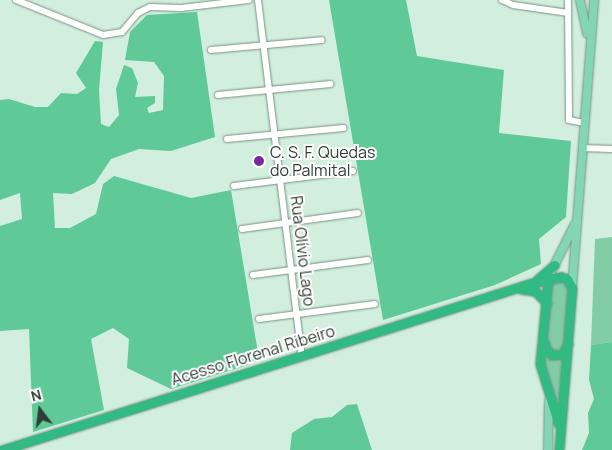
<!DOCTYPE html>
<html>
<head>
<meta charset="utf-8">
<style>
  body { margin:0 }
  #map { position:relative; width:612px; height:450px; overflow:hidden; background:#d2eede; font-family:Manrope,sans-serif }
  div>[style] { position:absolute }
  .green>* { inset:0; background:#82cca6 }
  .forest>* { inset:0; background:#5fca97 }
  .roads { filter:drop-shadow(0 0 1px #789284) drop-shadow(0 0 1px #789284) }
  .minor>* { height:6px; margin:-3px; padding:0 3px; transform-origin:3px; border-radius:3px; background:#fff }
  .major>* { height:8px; margin:-4px; padding:0 4px; transform-origin:4px; border-radius:4px; background:#83d6b4 }
  .highway>* { height:9px; margin:-4.5px; padding:0 4.5px; transform-origin:4.5px; border-radius:4.5px; background:#31bb82 }
  .dots>* { width:14px; height:14px; translate:-50% -50%; box-sizing:border-box; border:2px solid #fff; border-radius:50% }
  span { translate:-50% -50%; white-space:nowrap; text-align:center; line-height:1.15; -webkit-text-stroke:4px #fff; paint-order:stroke }
  .poi-label { font-size:16px; color:#313c36 }
  .left { translate:0 -50%; text-align:left }
  .street-label { font-size:16px; color:#313c36 }
  .north { position:absolute; left:15px; top:385px; width:50px; height:50px; -webkit-text-stroke:4px #fff; paint-order:stroke; rotate:345deg; font-size:14px; font-weight:700; line-height:20px; text-align:center; color:#313c36 }
  .north::after { content:''; display:block; margin:auto; width:18px; height:22px; background:#313c36; clip-path:polygon(50% 0,100% 100%,50% 72%,0 100%) }
</style>
</head>
<body>
<div id="map">
  <div class="green">
    <div style="clip-path:polygon(612px 237px,612px 342px,591px 345px,595px 239px)"></div>
    <div style="clip-path:polygon(561px 281px,568px 288px,564px 346px,556px 351px,549px 350px,546px 340px,552px 284px)"></div>
    <div style="clip-path:polygon(542px 353px,563px 358px,558px 410px,546px 383px)"></div>
  </div>
  <div class="forest">
    <div style="clip-path:polygon(329px 0,406px 0,417px 56px,504px 70px,499px 133px,571px 141px,566px 217px,539px 239px,541px 264px,495px 285px,383px 320px)"></div>
    <div style="clip-path:polygon(197px 12px,215px 137px,171px 151px,139px 149px,111px 159px,95px 183px,72px 194px,53px 193px,55px 228px,70px 228px,96px 214px,103px 184px,114px 176px,191px 198px,231px 190px,258px 353px,251px 364px,171px 389px,127px 368px,129px 339px,113px 328px,91px 339px,104px 410px,33px 432px,29px 329px,0 331px,0 226px,22px 219px,20px 193px,0 200px,0 100px,9px 99px,35px 107px,48px 107px,61px 93px,77px 94px,86px 88px,76px 73px,95px 41px,103px 42px,99px 90px,101px 124px,109px 127px,119px 115px,116px 89px,124px 65px,132px 68px,138px 83px,135px 97px,155px 96px,155px 103px,147px 108px,149px 113px,163px 110px,164px 76px,154px 62px,125px 60px,130px 32px,147px 15px)"></div>
    <div style="clip-path:polygon(612px 342px,612px 450px,582px 450px,589px 433px,588px 413px,594px 399px,589px 380px,591px 345px)"></div>
    <div style="clip-path:polygon(357px 404px,372px 450px,290px 450px,292px 433px,314px 419px,332px 417px,347px 405px)"></div>
  </div>
  <div class="roads">
    <div class="minor">
      <div style="left:16px;top:0;width:94px;rotate:21.9deg"></div>
      <div style="left:103px;top:35px;width:19px;rotate:-9deg"></div>
      <div style="left:122px;top:32px;width:25px;rotate:-50deg"></div>
      <div style="left:138px;top:13px;width:13px;rotate:-27deg"></div>
      <div style="left:150px;top:7px;width:31px;rotate:2deg"></div>
      <div style="left:181px;top:8px;width:68px;rotate:-6.7deg"></div>
      <div style="left:258px;top:0;width:359px;rotate:83deg"></div>
      <div style="left:502px;top:0;width:12px;rotate:24deg"></div>
      <div style="left:513px;top:5px;width:56px;rotate:8.3deg"></div>
      <div style="left:568px;top:0;width:120px;rotate:89.5deg"></div>
      <div style="left:569px;top:120px;width:15px;rotate:11deg"></div>
      <div style="left:211px;top:50px;width:111px;rotate:-5.1deg"></div>
      <div style="left:218px;top:95px;width:113px;rotate:-5.6deg"></div>
      <div style="left:227px;top:139px;width:117px;rotate:-5.4deg"></div>
      <div style="left:582px;top:148px;width:30px;rotate:2deg"></div>
      <div style="left:234px;top:186px;width:120px;rotate:-7.2deg"></div>
      <div style="left:242px;top:229px;width:117px;rotate:-7.9deg"></div>
      <div style="left:253px;top:275px;width:116px;rotate:-7.4deg"></div>
      <div style="left:259px;top:319px;width:117px;rotate:-7.4deg"></div>
    </div>
    <div class="major">
      <div style="left:580px;top:0;width:34px;rotate:78deg"></div>
      <div style="left:552px;top:270px;width:51px;rotate:-63.4deg"></div>
      <div style="left:572px;top:288px;width:289px;rotate:-85.6deg"></div>
      <div style="left:548px;top:450px;width:49px;rotate:-88.8deg"></div>
    </div>
    <div class="highway">
      <div style="left:548px;top:279px;width:85px;rotate:95.4deg"></div>
      <div style="left:540px;top:364px;width:64px;rotate:72.7deg"></div>
      <div style="left:537px;top:280px;width:23px;rotate:-41deg"></div>
      <div style="left:521px;top:289px;width:14px;rotate:8deg"></div>
      <div style="left:535px;top:291px;width:17px;rotate:45deg"></div>
      <div style="left:544px;top:342px;width:7px;rotate:74deg"></div>
      <div style="left:546px;top:349px;width:8px;rotate:45deg"></div>
      <div style="left:552px;top:355px;width:10px;rotate:-6deg"></div>
      <div style="left:562px;top:354px;width:12px;rotate:-59deg"></div>
      <div style="left:2px;top:450px;width:556px;rotate:-17.49deg"></div>
      <div style="left:532px;top:283px;width:30px;rotate:-12deg"></div>
      <div style="left:561px;top:277px;width:6px;rotate:18deg"></div>
      <div style="left:567px;top:279px;width:10px;rotate:61deg"></div>
      <div style="left:572px;top:288px;width:163px;rotate:94.6deg"></div>
    </div>
  </div>
  <div class="dots">
    <div style="left:259px;top:161px;background:#752b9e"></div>
  </div>
  <div class="poi-label">
    <span class="left" style="left:270px;top:161px">C. S. F. Quedas<br>do Palmital</span>
  </div>
  <div class="street-label">
    <span style="left:303px;top:251px;rotate:83deg">Rua Olívio Lago</span>
    <span style="left:253px;top:355px;rotate:-17deg">Acesso Florenal Ribeiro</span>
  </div>
  <div class="north">N</div>
</div>
</body>
</html>
